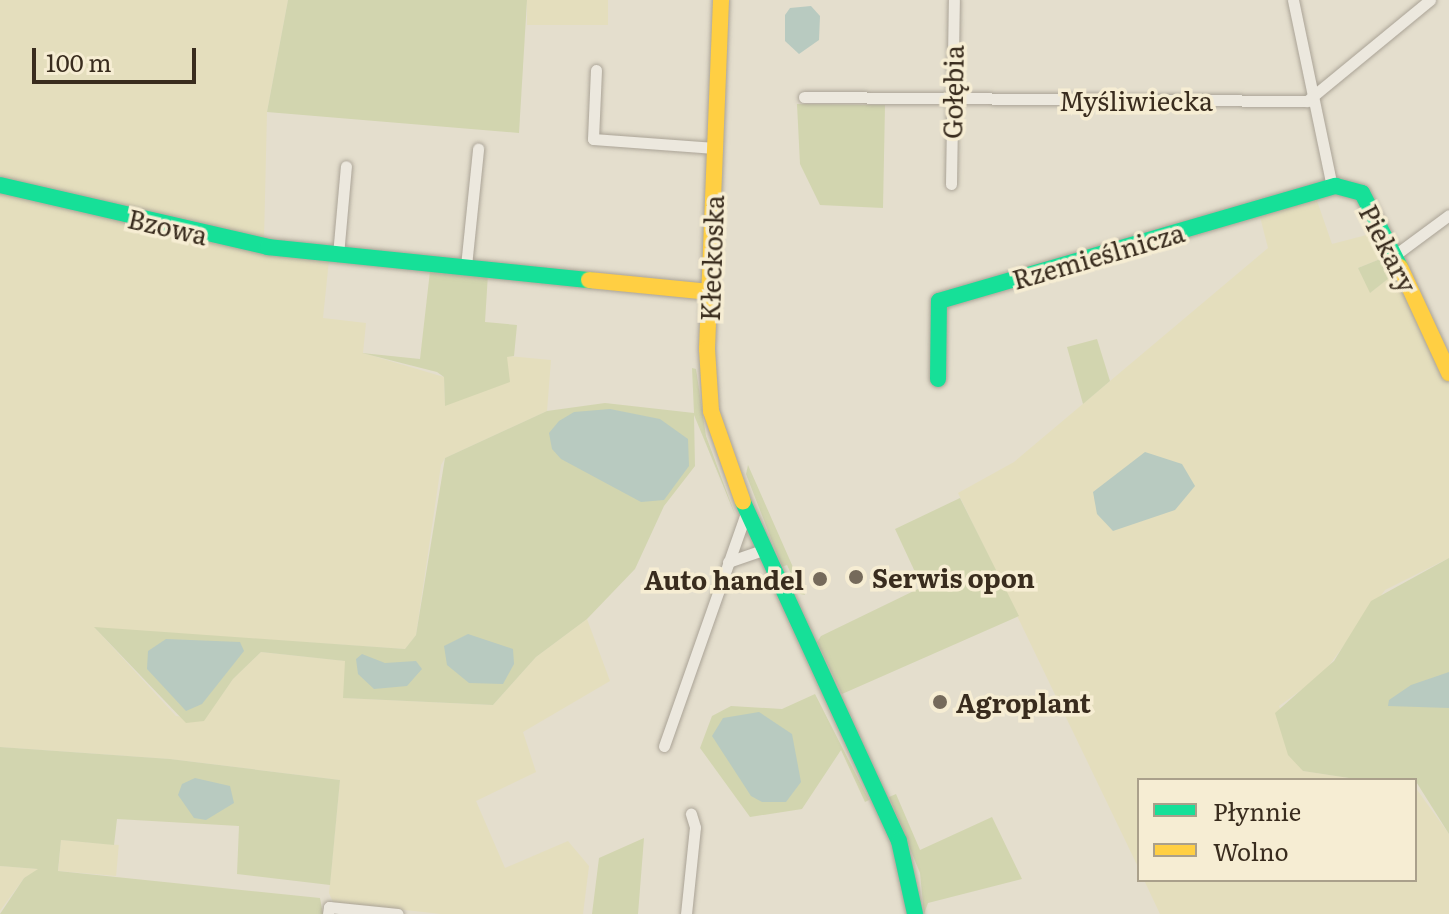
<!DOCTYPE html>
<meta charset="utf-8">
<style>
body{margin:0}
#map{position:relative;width:1449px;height:914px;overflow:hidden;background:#e4decd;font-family:Literata,serif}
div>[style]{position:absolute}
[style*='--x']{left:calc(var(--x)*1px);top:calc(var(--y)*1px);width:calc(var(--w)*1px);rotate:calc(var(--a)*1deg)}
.farmland>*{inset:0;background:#e4debd;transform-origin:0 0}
.green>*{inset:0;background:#d2d5af}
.water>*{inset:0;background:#b8cac0}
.roads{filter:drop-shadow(0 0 2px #aaa396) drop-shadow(0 0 2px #aaa396)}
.street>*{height:11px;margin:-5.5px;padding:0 5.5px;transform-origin:5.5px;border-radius:5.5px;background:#ece8de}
.fast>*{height:16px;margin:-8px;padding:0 8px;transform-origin:8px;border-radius:8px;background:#16e098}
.slow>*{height:16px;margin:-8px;padding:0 8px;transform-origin:8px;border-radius:8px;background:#ffcf43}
.dots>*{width:22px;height:22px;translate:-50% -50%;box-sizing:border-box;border:4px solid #f6edd3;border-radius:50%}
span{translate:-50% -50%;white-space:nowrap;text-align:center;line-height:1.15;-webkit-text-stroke:7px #f6edd3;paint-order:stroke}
.street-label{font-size:26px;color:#392c1e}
.poi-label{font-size:26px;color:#392c1e;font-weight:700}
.left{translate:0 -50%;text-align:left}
.right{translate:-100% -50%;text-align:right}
.legend{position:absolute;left:1137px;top:778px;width:280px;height:104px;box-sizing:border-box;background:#f6edd3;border:2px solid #aaa08b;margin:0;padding:10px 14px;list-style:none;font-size:24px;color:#392c1e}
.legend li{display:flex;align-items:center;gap:16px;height:40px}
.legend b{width:40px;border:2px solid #aaa08b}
.scale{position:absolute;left:32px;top:48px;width:164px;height:36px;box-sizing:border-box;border:4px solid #392c1e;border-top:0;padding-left:10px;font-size:24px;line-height:28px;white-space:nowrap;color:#392c1e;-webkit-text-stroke:6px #f6edd3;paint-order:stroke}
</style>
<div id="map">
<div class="farmland">
<div style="clip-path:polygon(0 0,288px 0,267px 112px,264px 239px,0 179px)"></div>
<div style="left:527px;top:0;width:81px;height:25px"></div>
<div style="clip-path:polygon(0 189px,329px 260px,323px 318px,366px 323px,363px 353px,444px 377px,445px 406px,507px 356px,551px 360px,547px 411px,445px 458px,441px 465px,416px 635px,405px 649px,95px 628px,176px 716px,204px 720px,233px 679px,261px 652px,346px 661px,344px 698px,493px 705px,536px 657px,587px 619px,610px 681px,523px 732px,536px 772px,476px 801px,505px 868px,568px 841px,589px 866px,583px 914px,441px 914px,333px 902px,329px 893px,340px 780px,170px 759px,0 747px)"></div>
<div style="clip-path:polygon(1315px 195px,1332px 244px,1378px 232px,1390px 255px,1358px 268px,1371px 292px,1398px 271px,1449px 384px,1449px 558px,1385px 590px,1322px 675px,1279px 706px,1303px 771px,1362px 780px,1139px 780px,1139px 869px,958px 493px,1014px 462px,1268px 248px,1259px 213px)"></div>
<div style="clip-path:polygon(1415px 787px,1449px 834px,1449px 914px,1160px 914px,1144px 880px,1415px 880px)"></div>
<div style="left:61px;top:840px;width:58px;height:31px;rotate:5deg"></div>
<div style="clip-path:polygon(0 866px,39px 869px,24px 878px,0 911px)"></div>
</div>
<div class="green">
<div style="clip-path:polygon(288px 0,527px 0,519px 133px,267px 112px)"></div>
<div style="clip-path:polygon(797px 104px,885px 105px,883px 208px,820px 205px,800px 164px)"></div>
<div style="clip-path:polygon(1390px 255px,1398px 271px,1370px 293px,1358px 268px)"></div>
<div style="clip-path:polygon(430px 271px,488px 274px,485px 322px,517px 325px,514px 356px,507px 357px,510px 382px,445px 406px,444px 377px,437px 372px,362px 353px,420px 359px)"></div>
<div style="clip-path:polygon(1097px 339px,1110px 381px,1083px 404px,1067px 347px)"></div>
<div style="clip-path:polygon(692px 368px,696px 369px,706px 436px,736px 517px,694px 415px,695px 466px,664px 506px,635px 569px,587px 619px,536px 657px,493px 705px,343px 698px,345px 661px,261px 652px,233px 679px,204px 721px,186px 723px,94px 627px,405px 649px,416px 635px,445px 458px,547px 411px,605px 403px,694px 413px)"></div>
<div style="clip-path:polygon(748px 465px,796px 574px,805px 595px,796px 593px,786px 577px,791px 574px,787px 565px,782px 567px,746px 474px)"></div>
<div style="clip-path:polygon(960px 498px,1019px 616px,842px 694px,817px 642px,821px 636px,922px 587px,895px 529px)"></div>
<div style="clip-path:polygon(1449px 558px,1449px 834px,1415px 780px,1362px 780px,1303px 771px,1288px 755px,1275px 713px,1334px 661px,1371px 601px)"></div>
<div style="clip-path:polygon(815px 694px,869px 800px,865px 802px,841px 750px,802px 809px,750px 817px,700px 748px,712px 716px,731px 706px,782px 709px)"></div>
<div style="clip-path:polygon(0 747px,170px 759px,340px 780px,330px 885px,237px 874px,239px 826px,117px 819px,114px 845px,61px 840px,58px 871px,320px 898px,323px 914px,0 914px,24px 878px,38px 869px,0 866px)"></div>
<div style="clip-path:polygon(896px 794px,920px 850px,992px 817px,1022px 879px,928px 903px,924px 914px,920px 873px,889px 797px)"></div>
<div style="clip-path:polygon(644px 838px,638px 914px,592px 914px,599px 858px)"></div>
</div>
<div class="water">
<div style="clip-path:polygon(811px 6px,820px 16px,819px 40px,799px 54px,785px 41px,785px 15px,790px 8px)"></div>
<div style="clip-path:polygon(610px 409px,660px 419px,688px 439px,689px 466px,664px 500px,641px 502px,561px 459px,552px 449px,549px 433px,559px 421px,574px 412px)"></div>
<div style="clip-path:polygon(1145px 452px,1182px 464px,1195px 486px,1175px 510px,1113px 531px,1097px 514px,1093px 492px)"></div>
<div style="clip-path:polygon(468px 634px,513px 649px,514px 664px,503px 684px,469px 683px,447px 665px,444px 646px)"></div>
<div style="clip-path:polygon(166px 639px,240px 642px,244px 651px,202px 704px,186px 711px,147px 669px,148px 651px)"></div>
<div style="clip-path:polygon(362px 654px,385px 663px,416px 661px,422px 669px,407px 686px,374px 689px,358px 674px,356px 659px)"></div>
<div style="clip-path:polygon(1449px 672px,1449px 708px,1388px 706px,1389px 700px,1411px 685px)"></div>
<div style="clip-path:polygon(759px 712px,792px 734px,801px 782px,786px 802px,762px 802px,751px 796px,712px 736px,723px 718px)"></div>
<div style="clip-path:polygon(195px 778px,230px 786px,234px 803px,206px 820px,194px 818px,178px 795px,182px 784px)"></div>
</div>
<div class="roads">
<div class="street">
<div style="--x:1293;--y:0;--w:191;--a:78.2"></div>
<div style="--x:596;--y:70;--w:69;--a:92.5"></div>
<div style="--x:593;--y:139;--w:122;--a:4.2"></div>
<div style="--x:804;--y:97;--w:503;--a:0.46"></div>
<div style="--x:1307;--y:101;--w:159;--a:-39.4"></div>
<div style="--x:951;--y:184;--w:184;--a:-89.1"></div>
<div style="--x:338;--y:255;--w:89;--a:-84.9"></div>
<div style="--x:1395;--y:255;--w:67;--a:-36.5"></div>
<div style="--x:466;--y:266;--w:118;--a:-84.1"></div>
<div style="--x:728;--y:562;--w:39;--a:-19"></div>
<div style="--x:664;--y:746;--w:250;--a:-70.6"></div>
<div style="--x:328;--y:914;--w:7;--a:-82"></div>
<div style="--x:329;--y:907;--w:69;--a:5.8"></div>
<div style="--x:686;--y:914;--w:87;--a:-84.1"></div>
<div style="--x:695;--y:827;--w:14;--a:-107"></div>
</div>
<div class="fast">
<div style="--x:0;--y:185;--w:275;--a:13"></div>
<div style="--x:268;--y:247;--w:323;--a:5.9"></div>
<div style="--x:938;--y:379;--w:78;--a:-89.3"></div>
<div style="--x:939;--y:301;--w:413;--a:-16.2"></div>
<div style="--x:1336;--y:186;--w:27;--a:15"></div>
<div style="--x:1362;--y:193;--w:83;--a:62.8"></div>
<div style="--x:743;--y:502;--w:373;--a:65.3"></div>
<div style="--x:899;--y:841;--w:75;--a:77.6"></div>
</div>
<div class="slow">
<div style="--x:721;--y:0;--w:349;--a:92.3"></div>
<div style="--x:707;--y:349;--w:62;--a:86.3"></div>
<div style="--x:711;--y:411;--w:96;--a:70.6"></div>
<div style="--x:1400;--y:267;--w:117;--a:65.2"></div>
<div style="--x:589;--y:280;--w:121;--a:5.7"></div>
</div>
</div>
<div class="dots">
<div style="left:856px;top:577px;background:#756a5b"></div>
<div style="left:820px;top:579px;background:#756a5b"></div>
<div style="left:940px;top:702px;background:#756a5b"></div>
</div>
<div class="street-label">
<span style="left:952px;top:92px;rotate:-89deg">Gołębia</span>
<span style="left:1136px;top:100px">Myśliwiecka</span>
<span style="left:168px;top:226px;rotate:13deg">Bzowa</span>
<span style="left:1389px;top:248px;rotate:63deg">Piekary</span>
<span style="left:1098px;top:255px;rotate:-16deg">Rzemieślnicza</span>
<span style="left:711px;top:258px;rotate:-88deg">Kłeckoska</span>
</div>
<div class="poi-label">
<span class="left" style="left:872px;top:577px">Serwis opon</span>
<span class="right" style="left:804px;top:579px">Auto handel</span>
<span class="left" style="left:956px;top:702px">Agroplant</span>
</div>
<ul class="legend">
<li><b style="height:10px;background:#16e098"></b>Płynnie</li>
<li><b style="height:10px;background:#ffcf43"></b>Wolno</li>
</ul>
<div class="scale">100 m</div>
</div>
